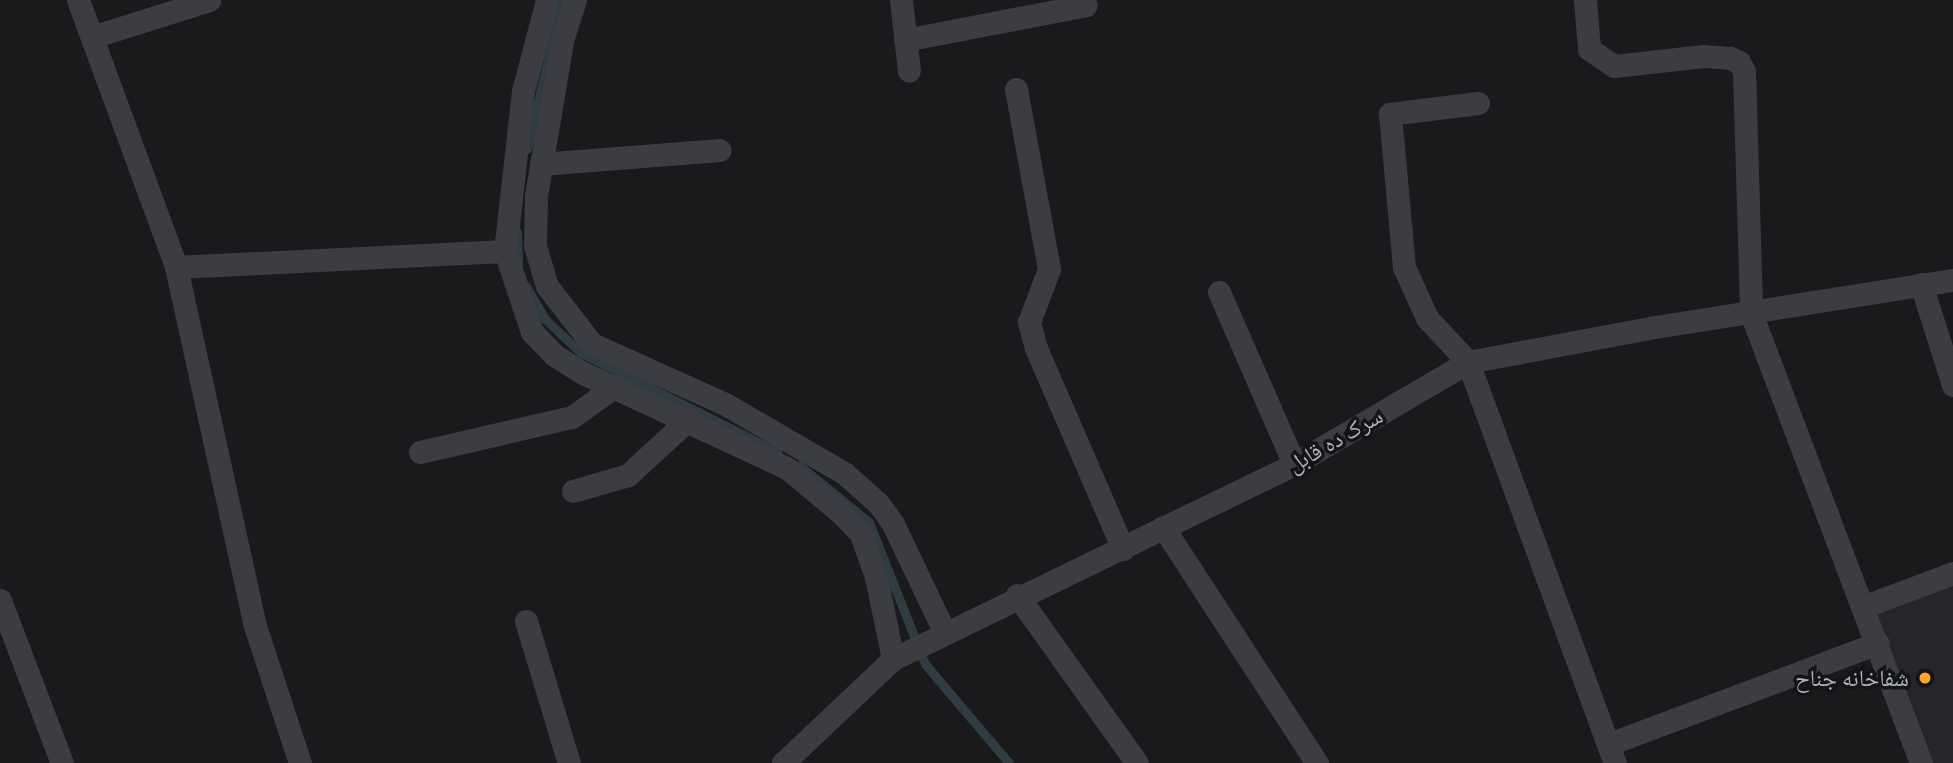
<!DOCTYPE html>
<meta charset="utf-8">
<style>
body{margin:0}
#map{position:relative;width:1953px;height:763px;overflow:hidden;background:#1a1a1d;font-family:Cabin,"Noto Naskh Arabic",sans-serif}
div>[style]{position:absolute}
[style*='--x']{left:calc(var(--x)*1px);top:calc(var(--y)*1px);width:calc(var(--w)*1px);rotate:calc(var(--a)*1deg)}
.built>*{inset:0;background:#26262a}
.stream>*{height:9px;margin:-4.5px;padding:0 4.5px;transform-origin:4.5px;border-radius:4.5px;background:#2f3c42}
.minor>*{height:23px;margin:-11.5px;padding:0 11.5px;transform-origin:11.5px;border-radius:11.5px;background:#3b3d42}
.dots>*{width:19px;height:19px;translate:-50% -50%;box-sizing:border-box;border:4px solid #151518;border-radius:50%}
span{translate:-50% -50%;white-space:nowrap;text-align:center;line-height:1.15;-webkit-text-stroke:7px #151518;paint-order:stroke}
.street-label{font-size:23px;color:#acb3bd}
.poi-label{font-size:23px;color:#acb3bd}
.right{translate:-100% -50%;text-align:right}
</style>
<div id="map">
<div class="built">
<div style="clip-path:polygon(1953px 562px,1953px 763px,1928px 763px,1867px 594px)"></div>
</div>
<div class="stream">
<div style="--x:527;--y:149;--w:153;--a:-76.8"></div>
<div style="--x:517;--y:232;--w:32;--a:88"></div>
<div style="--x:526;--y:286;--w:38;--a:60"></div>
<div style="--x:545;--y:319;--w:50;--a:43.4"></div>
<div style="--x:581;--y:353;--w:220;--a:26.7"></div>
<div style="--x:799;--y:465;--w:90;--a:39.2"></div>
<div style="--x:869;--y:522;--w:153;--a:68.5"></div>
<div style="--x:925;--y:664;--w:130;--a:49.7"></div>
</div>
<div class="minor">
<div style="--x:78;--y:0;--w:284;--a:69.8"></div>
<div style="--x:176;--y:267;--w:364;--a:77.6"></div>
<div style="--x:254;--y:623;--w:147;--a:71.8"></div>
<div style="--x:547;--y:0;--w:94;--a:104.8"></div>
<div style="--x:523;--y:91;--w:161;--a:96.4"></div>
<div style="--x:505;--y:251;--w:85;--a:71.6"></div>
<div style="--x:532;--y:332;--w:32;--a:46"></div>
<div style="--x:554;--y:355;--w:34;--a:32"></div>
<div style="--x:583;--y:373;--w:225;--a:25"></div>
<div style="--x:787;--y:468;--w:69;--a:39.7"></div>
<div style="--x:840;--y:512;--w:30;--a:46"></div>
<div style="--x:861;--y:534;--w:46;--a:70.8"></div>
<div style="--x:876;--y:577;--w:84;--a:78.3"></div>
<div style="--x:575;--y:0;--w:38;--a:108"></div>
<div style="--x:563;--y:36;--w:162;--a:99.6"></div>
<div style="--x:536;--y:196;--w:50;--a:91.1"></div>
<div style="--x:535;--y:246;--w:42;--a:73.3"></div>
<div style="--x:547;--y:286;--w:73;--a:52.2"></div>
<div style="--x:592;--y:344;--w:146;--a:24.3"></div>
<div style="--x:725;--y:404;--w:138;--a:30.1"></div>
<div style="--x:844;--y:473;--w:45;--a:41.4"></div>
<div style="--x:878;--y:503;--w:26;--a:54"></div>
<div style="--x:893;--y:524;--w:119;--a:64.5"></div>
<div style="--x:901;--y:0;--w:71;--a:83.6"></div>
<div style="--x:1585;--y:0;--w:49;--a:85.3"></div>
<div style="--x:1589;--y:49;--w:30;--a:34"></div>
<div style="--x:1614;--y:66;--w:90;--a:-6.4"></div>
<div style="--x:1703;--y:56;--w:27;--a:4"></div>
<div style="--x:1730;--y:58;--w:10;--a:24"></div>
<div style="--x:1739;--y:62;--w:10;--a:61"></div>
<div style="--x:1744;--y:71;--w:242;--a:88.3"></div>
<div style="--x:1751;--y:313;--w:481;--a:69.3"></div>
<div style="--x:92;--y:37;--w:123;--a:-17.5"></div>
<div style="--x:905;--y:40;--w:184;--a:-10.9"></div>
<div style="--x:1016;--y:89;--w:183;--a:79.6"></div>
<div style="--x:1049;--y:269;--w:57;--a:110.7"></div>
<div style="--x:1029;--y:322;--w:27;--a:75"></div>
<div style="--x:1036;--y:348;--w:219;--a:66.6"></div>
<div style="--x:1478;--y:103;--w:89;--a:172.9"></div>
<div style="--x:1390;--y:114;--w:154;--a:84.8"></div>
<div style="--x:1404;--y:267;--w:56;--a:65.7"></div>
<div style="--x:1427;--y:318;--w:60;--a:47"></div>
<div style="--x:1468;--y:362;--w:427;--a:69.9"></div>
<div style="--x:541;--y:164;--w:179;--a:-4.5"></div>
<div style="--x:176;--y:267;--w:329;--a:-2.8"></div>
<div style="--x:1921;--y:284;--w:106;--a:72.4"></div>
<div style="--x:1219;--y:292;--w:188;--a:66.4"></div>
<div style="--x:420;--y:452;--w:156;--a:-13"></div>
<div style="--x:572;--y:417;--w:53;--a:-35.8"></div>
<div style="--x:573;--y:491;--w:57;--a:-16.2"></div>
<div style="--x:628;--y:475;--w:83;--a:-42.6"></div>
<div style="--x:1163;--y:527;--w:282;--a:56.9"></div>
<div style="--x:1017;--y:595;--w:206;--a:54.5"></div>
<div style="--x:0;--y:600;--w:174;--a:69.2"></div>
<div style="--x:1865;--y:606;--w:94;--a:-20.6"></div>
<div style="--x:526;--y:621;--w:148;--a:73.2"></div>
<div style="--x:1609;--y:744;--w:287;--a:-20.6"></div>
<div style="--x:783;--y:763;--w:151;--a:-43.4"></div>
<div style="--x:893;--y:659;--w:446;--a:-25.9"></div>
<div style="--x:1294;--y:464;--w:202;--a:-30.4"></div>
<div style="--x:1468;--y:362;--w:190;--a:-10.6"></div>
<div style="--x:1655;--y:327;--w:302;--a:-9"></div>
</div>
<div class="dots">
<div style="left:1925px;top:678px;background:#fea431"></div>
</div>
<div class="street-label">
<span style="left:1335px;top:440px;rotate:-30deg">سرک ده قابل</span>
</div>
<div class="poi-label">
<span class="right" style="left:1909px;top:678px">شفاخانه جناح</span>
</div>
</div>
